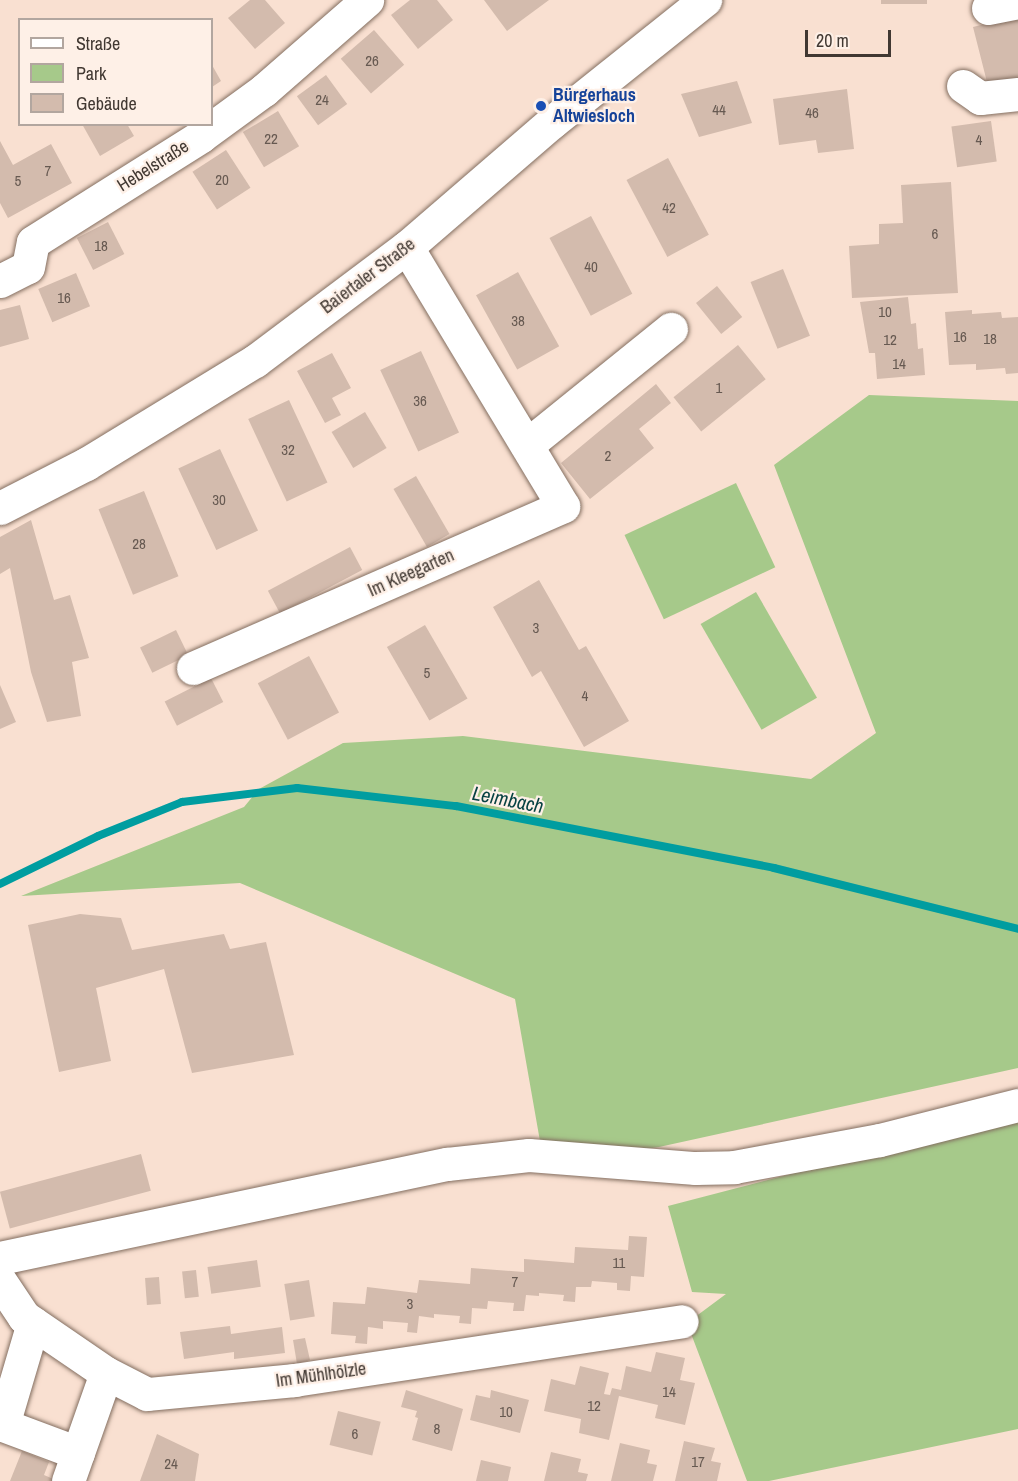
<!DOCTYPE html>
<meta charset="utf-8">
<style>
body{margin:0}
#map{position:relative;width:1018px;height:1481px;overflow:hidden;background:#f9e0d1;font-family:"Archivo Narrow",sans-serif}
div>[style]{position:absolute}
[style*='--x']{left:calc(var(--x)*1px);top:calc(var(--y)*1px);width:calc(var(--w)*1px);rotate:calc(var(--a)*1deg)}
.green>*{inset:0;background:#a6c98a;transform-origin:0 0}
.stream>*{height:8px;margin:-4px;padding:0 4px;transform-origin:4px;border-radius:4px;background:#009da0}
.building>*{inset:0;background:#d3bbad;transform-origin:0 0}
.roads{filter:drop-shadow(0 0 2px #836e60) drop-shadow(0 0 2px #836e60)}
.minor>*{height:33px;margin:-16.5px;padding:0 16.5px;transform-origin:16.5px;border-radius:16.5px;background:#fff}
.major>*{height:33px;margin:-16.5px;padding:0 16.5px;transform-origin:16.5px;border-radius:16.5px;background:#fff}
.dots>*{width:16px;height:16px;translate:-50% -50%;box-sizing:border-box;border:3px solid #fef0e7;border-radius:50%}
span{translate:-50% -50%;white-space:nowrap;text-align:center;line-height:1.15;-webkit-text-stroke:4.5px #fef0e7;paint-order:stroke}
.number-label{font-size:15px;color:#665951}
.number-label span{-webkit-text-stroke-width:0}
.transit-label{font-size:18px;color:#164399;font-weight:700}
.left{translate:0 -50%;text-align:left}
.street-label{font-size:18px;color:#413832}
.water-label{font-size:20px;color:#084243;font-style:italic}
.legend{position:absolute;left:18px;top:18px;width:195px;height:108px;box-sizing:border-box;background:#fef0e7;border:2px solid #b2a69f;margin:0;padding:8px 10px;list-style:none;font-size:18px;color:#413832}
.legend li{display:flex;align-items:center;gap:12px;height:30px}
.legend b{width:30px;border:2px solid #b2a69f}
.scale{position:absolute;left:805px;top:30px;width:86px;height:27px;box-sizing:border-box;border:3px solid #413832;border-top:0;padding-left:8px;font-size:18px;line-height:21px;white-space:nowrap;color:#413832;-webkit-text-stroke:4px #fef0e7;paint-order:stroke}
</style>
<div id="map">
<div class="green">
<div style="clip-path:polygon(869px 395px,1018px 401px,1018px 1068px,659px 1147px,544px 1164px,515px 999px,240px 883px,21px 896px,244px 807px,259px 789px,343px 743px,463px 736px,811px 779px,876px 733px,774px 465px)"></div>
<div style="left:736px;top:483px;width:93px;height:123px;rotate:65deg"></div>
<div style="left:756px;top:592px;width:122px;height:64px;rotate:60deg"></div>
<div style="clip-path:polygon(1018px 1115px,1018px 1429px,769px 1481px,747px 1481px,687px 1323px,726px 1294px,692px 1292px,668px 1206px)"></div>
</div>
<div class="stream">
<div style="--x:0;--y:884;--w:109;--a:-26.1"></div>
<div style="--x:98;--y:836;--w:91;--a:-22"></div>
<div style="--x:182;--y:802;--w:116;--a:-6.9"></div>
<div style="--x:297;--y:788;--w:160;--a:6.5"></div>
<div style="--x:456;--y:806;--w:324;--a:11"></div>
<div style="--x:774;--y:868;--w:252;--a:14"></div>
</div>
<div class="building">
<div style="clip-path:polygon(250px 0,265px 0,285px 23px,255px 49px,228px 18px)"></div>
<div style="clip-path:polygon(410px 0,437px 0,453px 20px,418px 49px,391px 15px)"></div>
<div style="clip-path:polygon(484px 0,549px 0,507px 31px)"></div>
<div style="left:881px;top:0;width:46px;height:4px"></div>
<div style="clip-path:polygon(1018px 7px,1018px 88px,988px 86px,973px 27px,1001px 20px)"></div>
<div style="left:374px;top:30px;width:46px;height:44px;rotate:49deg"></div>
<div style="clip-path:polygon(212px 65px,221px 81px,212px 87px)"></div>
<div style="left:326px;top:75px;width:36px;height:36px;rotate:54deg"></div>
<div style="clip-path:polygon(737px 81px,752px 123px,699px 137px,681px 94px)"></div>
<div style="clip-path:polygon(847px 89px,854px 149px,818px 153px,816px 140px,779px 145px,773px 99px)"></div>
<div style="left:278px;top:111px;width:41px;height:41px;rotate:59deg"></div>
<div style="left:991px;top:121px;width:41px;height:40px;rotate:82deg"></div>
<div style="clip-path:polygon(82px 124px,127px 124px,134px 136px,100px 156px)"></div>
<div style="clip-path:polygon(0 141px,13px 165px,51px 144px,72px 183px,8px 218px,0 203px)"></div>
<div style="left:226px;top:150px;width:45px;height:40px;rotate:57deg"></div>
<div style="left:668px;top:158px;width:87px;height:47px;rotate:62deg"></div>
<div style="clip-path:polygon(951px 182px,958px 293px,852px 298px,849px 246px,879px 244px,879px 224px,903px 223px,901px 185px)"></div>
<div style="left:591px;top:216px;width:88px;height:47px;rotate:62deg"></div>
<div style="left:108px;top:222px;width:36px;height:35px;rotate:63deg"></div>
<div style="left:783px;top:269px;width:72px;height:35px;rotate:68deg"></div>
<div style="left:518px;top:272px;width:85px;height:48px;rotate:61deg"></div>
<div style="left:76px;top:273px;width:36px;height:41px;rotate:67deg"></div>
<div style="left:717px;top:286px;width:40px;height:27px;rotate:51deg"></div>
<div style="clip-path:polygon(908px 297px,911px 324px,916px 323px,918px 349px,923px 348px,925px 375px,877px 379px,875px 353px,869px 353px,860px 302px)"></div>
<div style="clip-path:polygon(20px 305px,29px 339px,0 347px,0 310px)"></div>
<div style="clip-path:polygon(972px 310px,972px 314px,1001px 312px,1002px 318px,1018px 317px,1018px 373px,1006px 374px,1005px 368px,976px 370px,976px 364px,949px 365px,945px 312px)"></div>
<div style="left:738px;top:345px;width:44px;height:83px;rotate:51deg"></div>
<div style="left:421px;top:351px;width:90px;height:45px;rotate:65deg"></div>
<div style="clip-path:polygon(332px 353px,351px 388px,332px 398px,341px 415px,325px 423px,297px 371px)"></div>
<div style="clip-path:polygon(656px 384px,671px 403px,639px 429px,654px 448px,590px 499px,561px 463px)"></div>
<div style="left:289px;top:400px;width:91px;height:45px;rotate:65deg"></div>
<div style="left:365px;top:412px;width:42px;height:39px;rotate:59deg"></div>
<div style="left:220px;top:449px;width:90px;height:46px;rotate:65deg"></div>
<div style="left:416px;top:476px;width:67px;height:26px;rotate:60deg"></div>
<div style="left:144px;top:491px;width:92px;height:49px;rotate:68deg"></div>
<div style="clip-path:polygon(31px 520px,54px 600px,70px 595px,89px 658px,72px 662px,81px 716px,47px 722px,31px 672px,10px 568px,0 574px,0 537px)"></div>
<div style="left:350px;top:547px;width:26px;height:93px;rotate:62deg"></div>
<div style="clip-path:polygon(539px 580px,579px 650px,586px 646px,629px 721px,584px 747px,541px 671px,532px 677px,493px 607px)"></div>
<div style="left:425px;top:625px;width:85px;height:44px;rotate:60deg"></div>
<div style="left:176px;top:630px;width:28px;height:40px;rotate:64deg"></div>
<div style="left:309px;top:656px;width:64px;height:58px;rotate:62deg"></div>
<div style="left:211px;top:678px;width:27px;height:52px;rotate:63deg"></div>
<div style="clip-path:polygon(0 685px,16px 722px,0 729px)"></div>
<div style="clip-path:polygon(80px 914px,121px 918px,132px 950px,224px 934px,230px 949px,266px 942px,294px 1055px,192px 1073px,164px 969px,96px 988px,111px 1061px,59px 1072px,28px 925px)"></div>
<div style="left:141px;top:1154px;width:38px;height:146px;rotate:75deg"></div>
<div style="clip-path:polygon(629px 1236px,647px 1237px,644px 1277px,631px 1276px,630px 1291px,617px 1290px,617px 1283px,592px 1281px,591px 1287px,576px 1287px,575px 1302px,563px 1301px,564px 1295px,539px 1293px,539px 1296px,526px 1295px,524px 1311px,513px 1311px,514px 1303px,488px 1301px,487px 1309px,472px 1308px,471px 1324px,459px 1323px,460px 1316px,434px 1314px,434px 1318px,419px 1316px,417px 1333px,407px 1332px,408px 1323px,383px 1321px,383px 1329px,368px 1327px,367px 1344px,355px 1343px,356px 1336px,331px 1334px,333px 1302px,365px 1304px,367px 1287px,417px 1293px,419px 1280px,470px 1284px,471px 1268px,524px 1272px,524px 1259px,574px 1263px,575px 1247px,628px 1250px)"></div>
<div style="left:257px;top:1260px;width:27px;height:50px;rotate:82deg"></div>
<div style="left:196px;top:1270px;width:27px;height:14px;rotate:84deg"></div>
<div style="left:159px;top:1277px;width:27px;height:14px;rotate:86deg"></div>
<div style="left:309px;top:1280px;width:37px;height:25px;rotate:81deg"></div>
<div style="clip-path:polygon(230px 1326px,231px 1334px,282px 1327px,285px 1353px,234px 1359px,234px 1352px,184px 1359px,180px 1332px)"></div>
<div style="clip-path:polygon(305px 1338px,310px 1360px,297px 1364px,293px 1340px)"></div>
<div style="clip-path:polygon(656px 1352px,685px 1358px,680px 1380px,695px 1383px,685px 1425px,655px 1418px,658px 1405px,619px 1396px,609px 1440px,579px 1433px,581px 1419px,544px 1411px,551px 1379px,575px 1385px,580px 1366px,609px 1373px,604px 1394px,610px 1395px,612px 1388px,621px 1390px,626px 1366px,651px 1372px)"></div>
<div style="clip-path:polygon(406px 1390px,463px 1409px,452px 1451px,412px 1440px,418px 1418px,415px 1417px,417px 1411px,401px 1407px)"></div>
<div style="clip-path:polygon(491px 1390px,529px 1400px,520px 1433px,470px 1420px,476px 1395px,490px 1398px)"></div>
<div style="left:338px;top:1411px;width:44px;height:35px;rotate:14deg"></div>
<div style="clip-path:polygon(157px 1434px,199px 1454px,195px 1481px,140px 1481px)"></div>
<div style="clip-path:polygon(684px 1441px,715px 1448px,711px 1461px,721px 1463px,717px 1481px,675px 1481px)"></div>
<div style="clip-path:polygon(620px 1443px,650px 1450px,647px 1463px,657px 1465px,653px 1481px,611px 1481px)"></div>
<div style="clip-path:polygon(22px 1451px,49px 1462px,44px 1475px,58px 1481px,10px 1481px)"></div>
<div style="clip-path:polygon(551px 1452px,581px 1459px,578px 1472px,588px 1474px,586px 1481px,544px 1481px)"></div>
<div style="clip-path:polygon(481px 1460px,511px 1467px,508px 1481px,476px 1481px)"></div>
</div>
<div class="roads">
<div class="minor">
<div style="--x:988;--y:8;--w:31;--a:-11"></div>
<div style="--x:963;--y:86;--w:21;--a:35"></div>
<div style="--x:980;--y:98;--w:38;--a:-6"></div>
<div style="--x:0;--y:281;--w:31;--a:-27"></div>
<div style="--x:28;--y:267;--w:25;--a:-79"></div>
<div style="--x:33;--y:242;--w:199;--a:-32.2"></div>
<div style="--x:201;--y:136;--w:78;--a:-36.1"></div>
<div style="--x:264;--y:90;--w:137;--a:-41.1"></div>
<div style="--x:527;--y:445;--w:185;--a:-38.9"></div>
<div style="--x:193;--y:668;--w:404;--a:-23.6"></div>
<div style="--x:563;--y:506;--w:302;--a:-121.1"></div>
<div style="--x:0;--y:1258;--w:457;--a:-11.9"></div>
<div style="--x:447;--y:1164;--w:82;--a:-6.3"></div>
<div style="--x:529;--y:1155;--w:167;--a:4.5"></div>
<div style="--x:695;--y:1168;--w:39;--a:-1"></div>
<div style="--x:734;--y:1167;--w:148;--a:-10.5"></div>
<div style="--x:880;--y:1140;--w:142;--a:-14.2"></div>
<div style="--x:0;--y:1281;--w:43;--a:56.3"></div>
<div style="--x:24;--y:1317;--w:99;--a:34.3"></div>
<div style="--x:106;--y:1373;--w:46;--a:27.1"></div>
<div style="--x:147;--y:1394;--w:148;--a:-5.4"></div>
<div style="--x:294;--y:1380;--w:392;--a:-8.6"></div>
<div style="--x:33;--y:1323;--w:106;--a:106.4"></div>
<div style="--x:3;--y:1425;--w:80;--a:20.5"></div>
<div style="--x:68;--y:1481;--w:114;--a:-70.6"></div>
</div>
<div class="major">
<div style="--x:0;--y:508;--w:97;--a:-27.1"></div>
<div style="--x:86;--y:464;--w:198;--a:-31.4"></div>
<div style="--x:255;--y:361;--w:190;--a:-36.9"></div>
<div style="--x:407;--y:247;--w:191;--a:-40.8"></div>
<div style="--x:552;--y:122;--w:196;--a:-38.6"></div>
</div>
</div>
<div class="dots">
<div style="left:541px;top:106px;background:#1a4fb4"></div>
</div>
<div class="number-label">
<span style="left:372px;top:61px">26</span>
<span style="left:322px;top:100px">24</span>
<span style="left:719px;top:110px">44</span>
<span style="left:812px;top:113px">46</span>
<span style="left:271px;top:139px">22</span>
<span style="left:979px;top:140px">4</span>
<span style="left:48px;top:171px">7</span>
<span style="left:222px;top:180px">20</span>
<span style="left:18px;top:181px">5</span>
<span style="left:669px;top:208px">42</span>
<span style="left:935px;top:234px">6</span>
<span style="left:101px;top:246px">18</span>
<span style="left:591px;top:267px">40</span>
<span style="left:64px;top:298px">16</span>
<span style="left:885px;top:312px">10</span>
<span style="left:518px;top:321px">38</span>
<span style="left:960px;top:337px">16</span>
<span style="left:990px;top:339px">18</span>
<span style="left:890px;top:340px">12</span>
<span style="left:899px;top:364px">14</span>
<span style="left:719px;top:388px">1</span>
<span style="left:420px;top:401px">36</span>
<span style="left:288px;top:450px">32</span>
<span style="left:608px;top:456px">2</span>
<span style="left:219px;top:500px">30</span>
<span style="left:139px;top:544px">28</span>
<span style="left:536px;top:628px">3</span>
<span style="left:427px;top:673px">5</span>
<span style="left:585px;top:696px">4</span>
<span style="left:619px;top:1263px">11</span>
<span style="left:515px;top:1282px">7</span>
<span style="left:410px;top:1304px">3</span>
<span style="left:669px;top:1392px">14</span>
<span style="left:594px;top:1406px">12</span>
<span style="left:506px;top:1412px">10</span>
<span style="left:437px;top:1429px">8</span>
<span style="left:355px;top:1434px">6</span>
<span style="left:698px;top:1462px">17</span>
<span style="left:171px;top:1464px">24</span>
</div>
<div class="transit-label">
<span class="left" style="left:553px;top:106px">Bürgerhaus<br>Altwiesloch</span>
</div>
<div class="street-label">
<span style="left:153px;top:166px;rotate:-32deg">Hebelstraße</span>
<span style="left:368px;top:276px;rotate:-37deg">Baiertaler Straße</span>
<span style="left:411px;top:573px;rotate:-24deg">Im Kleegarten</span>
<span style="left:321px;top:1375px;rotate:-8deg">Im Mühlhölzle</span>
</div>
<div class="water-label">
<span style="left:508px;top:799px;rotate:11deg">Leimbach</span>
</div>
<ul class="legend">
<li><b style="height:8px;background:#fff"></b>Straße</li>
<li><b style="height:16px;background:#a6c98a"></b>Park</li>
<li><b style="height:16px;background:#d3bbad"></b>Gebäude</li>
</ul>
<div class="scale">20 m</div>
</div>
